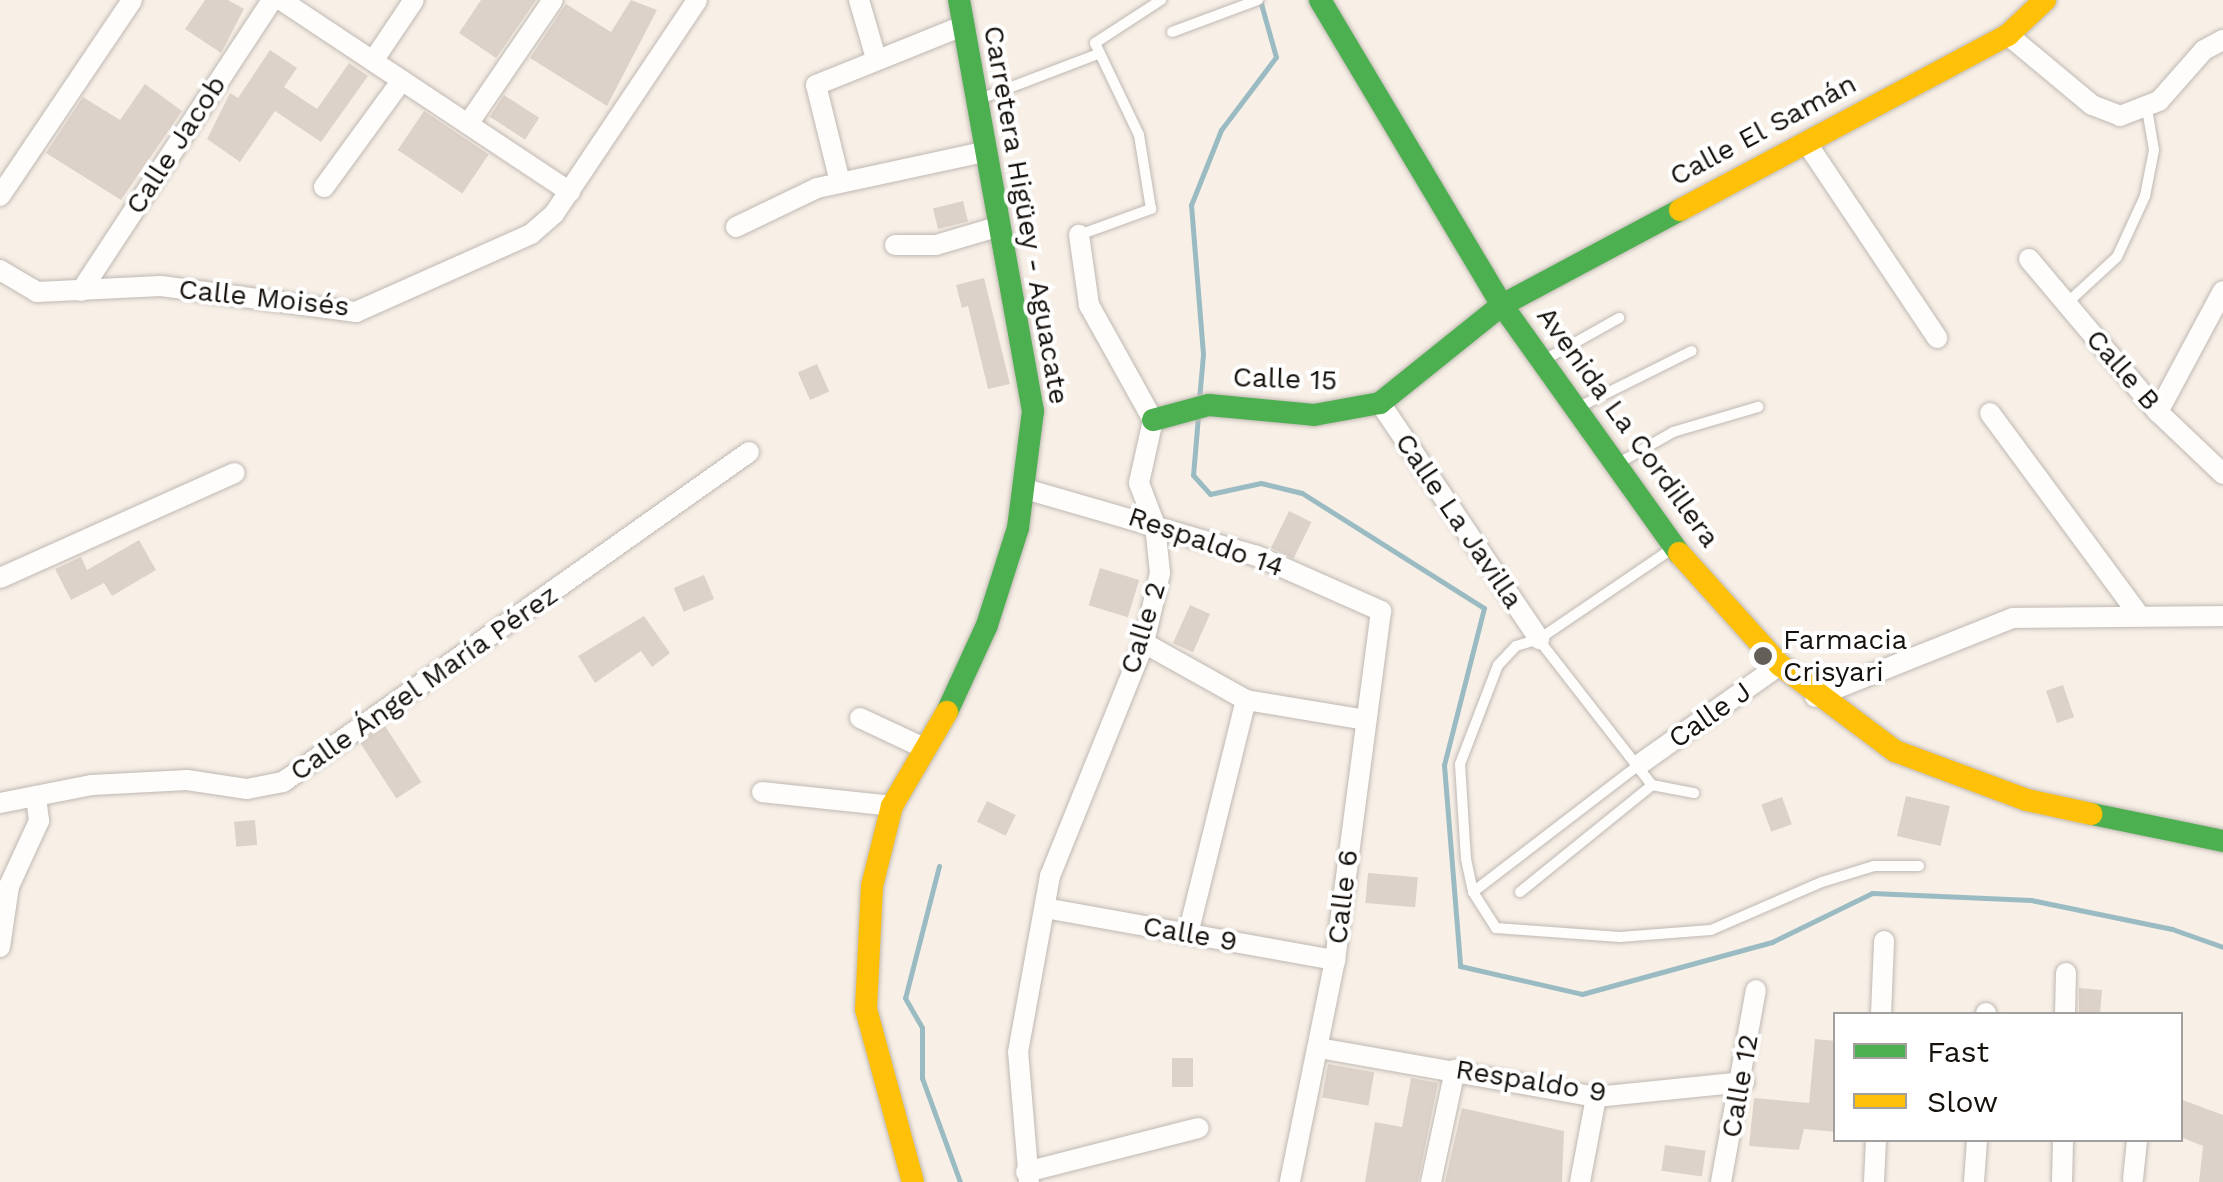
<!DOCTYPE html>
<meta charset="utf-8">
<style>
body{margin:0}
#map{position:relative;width:2223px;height:1182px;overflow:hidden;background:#f8f0e7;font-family:"Work Sans",sans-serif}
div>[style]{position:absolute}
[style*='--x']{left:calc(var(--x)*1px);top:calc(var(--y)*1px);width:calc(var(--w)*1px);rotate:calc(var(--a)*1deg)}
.stream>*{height:5px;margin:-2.5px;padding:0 2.5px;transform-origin:2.5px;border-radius:2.5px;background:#9bbbc3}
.building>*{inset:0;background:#ddd2c9;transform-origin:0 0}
.roads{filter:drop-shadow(0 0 2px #bfb8b2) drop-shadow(0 0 2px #bfb8b2)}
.lane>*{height:10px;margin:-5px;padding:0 5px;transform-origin:5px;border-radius:5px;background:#fefdfb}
.street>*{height:20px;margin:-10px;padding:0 10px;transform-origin:10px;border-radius:10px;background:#fefdfb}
.fast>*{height:22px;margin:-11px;padding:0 11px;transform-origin:11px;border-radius:11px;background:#4caf50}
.slow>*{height:22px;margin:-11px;padding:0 11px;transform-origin:11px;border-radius:11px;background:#ffc107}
.dots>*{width:28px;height:28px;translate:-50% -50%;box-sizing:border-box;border:5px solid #fff;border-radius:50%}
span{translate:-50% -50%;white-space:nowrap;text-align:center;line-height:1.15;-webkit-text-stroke:8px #fff;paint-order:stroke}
.street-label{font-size:28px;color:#16110c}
.poi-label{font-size:28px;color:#16110c}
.left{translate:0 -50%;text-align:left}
.legend{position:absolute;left:1833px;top:1012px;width:350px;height:130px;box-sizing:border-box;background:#fff;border:2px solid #a2a09e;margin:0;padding:12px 18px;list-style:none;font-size:30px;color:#16110c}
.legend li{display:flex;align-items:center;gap:20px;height:50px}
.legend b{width:50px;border:2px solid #a2a09e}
</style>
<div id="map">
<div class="stream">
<div style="--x:1199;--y:400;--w:46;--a:-85"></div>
<div style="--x:1203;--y:354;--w:149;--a:-94.6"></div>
<div style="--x:1191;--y:205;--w:81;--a:-68.2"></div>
<div style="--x:1221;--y:130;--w:91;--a:-53"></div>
<div style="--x:1276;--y:57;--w:59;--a:-105.7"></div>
<div style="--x:1198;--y:416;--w:59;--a:94.8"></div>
<div style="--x:1193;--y:475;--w:25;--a:48"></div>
<div style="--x:1210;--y:494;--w:52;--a:-12.2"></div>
<div style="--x:1261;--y:483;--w:42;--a:13.7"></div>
<div style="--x:1302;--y:493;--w:215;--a:32.3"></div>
<div style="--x:1484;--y:608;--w:162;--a:104.3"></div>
<div style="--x:1444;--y:765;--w:202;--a:85.4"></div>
<div style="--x:1460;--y:966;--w:125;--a:12.9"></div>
<div style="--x:1582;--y:994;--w:197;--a:-15.3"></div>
<div style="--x:1772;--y:942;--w:111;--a:-26.1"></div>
<div style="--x:1872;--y:893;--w:159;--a:2.5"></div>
<div style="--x:2031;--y:900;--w:144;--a:11.6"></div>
<div style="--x:2172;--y:929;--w:54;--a:19.4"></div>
<div style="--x:939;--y:866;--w:136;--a:104.4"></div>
<div style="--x:905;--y:998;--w:34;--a:60"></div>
<div style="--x:922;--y:1028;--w:50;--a:90"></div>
<div style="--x:922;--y:1078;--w:111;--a:69.9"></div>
</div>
<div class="building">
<div style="clip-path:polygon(205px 0,228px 0,244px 9px,221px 53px,185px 29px)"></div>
<div style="clip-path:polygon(481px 0,536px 0,496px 58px,459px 33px)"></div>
<div style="clip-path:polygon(631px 0,657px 10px,607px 106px,530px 58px,566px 4px,611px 32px)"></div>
<div style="clip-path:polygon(270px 50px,297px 68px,284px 87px,317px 109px,349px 63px,368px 76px,321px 142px,275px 111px,240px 162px,207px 139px,230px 93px,238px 98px)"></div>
<div style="clip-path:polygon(145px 84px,182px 111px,121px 200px,46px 153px,83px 97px,120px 120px)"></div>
<div style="left:504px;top:95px;width:42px;height:26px;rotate:33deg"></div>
<div style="left:424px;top:111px;width:78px;height:47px;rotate:34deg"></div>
<div style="left:963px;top:201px;width:21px;height:31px;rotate:76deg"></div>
<div style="clip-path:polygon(984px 278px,1010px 384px,988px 389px,968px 306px,962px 308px,956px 285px)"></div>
<div style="left:817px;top:364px;width:30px;height:21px;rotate:66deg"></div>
<div style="left:1289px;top:511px;width:25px;height:41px;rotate:26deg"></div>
<div style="clip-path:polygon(139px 540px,156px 570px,112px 596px,104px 583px,71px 600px,55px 569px,81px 557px,87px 570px)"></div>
<div style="left:1100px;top:568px;width:41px;height:39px;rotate:17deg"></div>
<div style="left:704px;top:575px;width:26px;height:33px;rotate:67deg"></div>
<div style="left:1190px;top:605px;width:22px;height:42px;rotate:24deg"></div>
<div style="clip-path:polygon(644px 616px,670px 653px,652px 667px,641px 651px,595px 683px,578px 656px)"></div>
<div style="left:2063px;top:685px;width:34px;height:18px;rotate:71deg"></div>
<div style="left:385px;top:726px;width:67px;height:30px;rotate:57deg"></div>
<div style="left:1906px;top:796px;width:45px;height:41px;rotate:13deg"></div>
<div style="left:1782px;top:797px;width:29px;height:22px;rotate:70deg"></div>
<div style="left:987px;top:801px;width:32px;height:23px;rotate:26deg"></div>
<div style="left:255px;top:820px;width:25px;height:21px;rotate:85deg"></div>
<div style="left:1368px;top:873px;width:50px;height:30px;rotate:5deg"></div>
<div style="clip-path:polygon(2079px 988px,2102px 990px,2100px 1014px,2079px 1014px)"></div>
<div style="clip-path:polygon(1815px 1039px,1836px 1041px,1836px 1132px,1804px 1129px,1799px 1150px,1749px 1146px,1754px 1098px,1809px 1103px)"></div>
<div style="left:1172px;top:1058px;width:21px;height:29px"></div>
<div style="left:1328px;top:1064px;width:47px;height:34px;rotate:10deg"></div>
<div style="clip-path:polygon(1411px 1078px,1438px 1083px,1418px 1182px,1365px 1182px,1375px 1122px,1402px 1127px)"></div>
<div style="clip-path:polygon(2180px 1099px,2223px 1115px,2223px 1182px,2199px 1182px,2203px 1146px,2180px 1137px)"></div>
<div style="clip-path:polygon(1462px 1108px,1564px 1131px,1562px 1182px,1445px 1182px)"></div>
<div style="left:1665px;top:1145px;width:41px;height:26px;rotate:8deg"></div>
</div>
<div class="roads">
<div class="lane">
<div style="--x:1172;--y:32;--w:92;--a:-20.4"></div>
<div style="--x:980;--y:99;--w:123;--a:-20.9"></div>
<div style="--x:1079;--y:235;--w:77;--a:-19.9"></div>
<div style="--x:1151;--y:209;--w:75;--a:-99.2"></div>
<div style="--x:1139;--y:135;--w:102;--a:-115.6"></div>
<div style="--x:1095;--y:43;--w:79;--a:-33.1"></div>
<div style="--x:2066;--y:304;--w:69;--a:-42.7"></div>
<div style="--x:2117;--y:257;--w:67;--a:-65.3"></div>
<div style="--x:2145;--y:196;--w:47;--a:-78.9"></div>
<div style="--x:2154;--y:150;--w:42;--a:-99.7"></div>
<div style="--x:1546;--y:359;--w:84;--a:-29.3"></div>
<div style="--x:1577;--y:408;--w:128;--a:-26.4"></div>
<div style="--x:1617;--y:464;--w:64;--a:-29.7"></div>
<div style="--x:1673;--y:432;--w:89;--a:-16.4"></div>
<div style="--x:1673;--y:548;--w:162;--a:145.8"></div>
<div style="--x:1539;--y:639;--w:24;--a:163"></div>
<div style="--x:1516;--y:646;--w:26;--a:133"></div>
<div style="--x:1498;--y:665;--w:106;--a:111"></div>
<div style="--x:1460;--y:764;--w:95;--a:86.4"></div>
<div style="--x:1466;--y:859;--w:34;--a:78"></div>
<div style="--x:1473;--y:892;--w:43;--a:57.4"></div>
<div style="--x:1496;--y:928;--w:124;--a:4.2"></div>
<div style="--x:1620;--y:937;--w:91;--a:-4.4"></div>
<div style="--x:1711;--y:930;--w:121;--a:-23.4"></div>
<div style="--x:1822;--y:882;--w:54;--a:-17.1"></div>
<div style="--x:1874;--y:866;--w:45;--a:0"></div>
<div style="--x:1539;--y:640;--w:184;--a:52.1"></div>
<div style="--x:1473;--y:892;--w:210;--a:-37.5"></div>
<div style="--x:1520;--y:892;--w:170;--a:-39"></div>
<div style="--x:1652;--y:785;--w:43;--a:10.8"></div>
</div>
<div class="street">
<div style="--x:281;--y:0;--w:347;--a:33.6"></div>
<div style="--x:859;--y:0;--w:60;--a:73.7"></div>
<div style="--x:2008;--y:35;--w:109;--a:39.8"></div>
<div style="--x:2092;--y:105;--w:30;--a:21"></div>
<div style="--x:2120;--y:116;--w:42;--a:-21"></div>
<div style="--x:2159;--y:101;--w:68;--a:-48.6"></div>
<div style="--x:2204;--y:50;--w:21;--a:-28"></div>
<div style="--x:373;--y:61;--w:73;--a:-56.1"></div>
<div style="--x:468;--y:124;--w:150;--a:-55.6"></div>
<div style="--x:1806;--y:142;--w:236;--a:56.2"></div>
<div style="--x:840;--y:182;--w:100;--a:-103.9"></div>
<div style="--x:816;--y:85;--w:158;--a:-21.9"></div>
<div style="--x:324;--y:187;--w:132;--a:-53.9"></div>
<div style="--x:0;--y:196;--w:236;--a:-56"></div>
<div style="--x:736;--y:227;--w:90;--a:-25.7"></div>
<div style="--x:817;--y:188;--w:171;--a:-12.2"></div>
<div style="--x:895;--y:245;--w:41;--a:0"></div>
<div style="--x:936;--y:245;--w:67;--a:-16.5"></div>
<div style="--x:2029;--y:259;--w:200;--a:49.9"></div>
<div style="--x:2158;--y:412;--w:90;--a:43.6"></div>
<div style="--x:0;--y:270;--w:43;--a:30.7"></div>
<div style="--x:37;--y:292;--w:124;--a:-2.8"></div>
<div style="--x:161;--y:286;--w:197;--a:7.6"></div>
<div style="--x:356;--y:312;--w:192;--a:-24"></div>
<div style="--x:531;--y:234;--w:30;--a:-41"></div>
<div style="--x:554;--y:214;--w:257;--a:-56.2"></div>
<div style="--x:81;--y:291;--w:348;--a:-56.7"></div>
<div style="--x:1380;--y:403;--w:285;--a:56"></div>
<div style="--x:2158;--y:412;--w:137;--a:-61.8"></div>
<div style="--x:1990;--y:413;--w:250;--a:53.6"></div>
<div style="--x:1025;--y:489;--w:241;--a:16.1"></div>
<div style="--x:1257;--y:556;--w:136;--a:23.9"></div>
<div style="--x:1381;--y:611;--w:352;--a:97.5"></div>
<div style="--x:1335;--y:960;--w:227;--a:101.5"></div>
<div style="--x:0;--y:578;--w:257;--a:-24.1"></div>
<div style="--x:1144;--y:643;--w:117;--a:29.2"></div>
<div style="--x:1246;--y:700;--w:121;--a:9.5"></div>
<div style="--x:1815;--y:697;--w:213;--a:-21.8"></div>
<div style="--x:2013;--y:618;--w:210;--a:-0.5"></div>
<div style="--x:860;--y:718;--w:71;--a:25.1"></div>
<div style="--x:1640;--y:764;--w:171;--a:-35.3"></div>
<div style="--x:762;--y:792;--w:131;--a:6.1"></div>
<div style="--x:0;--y:803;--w:94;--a:-11.1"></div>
<div style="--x:92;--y:785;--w:95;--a:-3"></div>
<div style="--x:187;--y:780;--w:61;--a:8.5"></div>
<div style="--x:247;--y:789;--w:37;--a:-11"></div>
<div style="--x:283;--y:782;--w:571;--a:-35.3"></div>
<div style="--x:1045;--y:908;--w:295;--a:10.2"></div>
<div style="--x:1188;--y:934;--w:241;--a:-76.1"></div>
<div style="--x:0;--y:947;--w:62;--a:-81.6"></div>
<div style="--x:9;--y:886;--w:72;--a:-65.2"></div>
<div style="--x:39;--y:821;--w:25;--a:-97"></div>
<div style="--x:1881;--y:1014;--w:73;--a:-87.6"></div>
<div style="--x:1986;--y:1014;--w:1;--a:-90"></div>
<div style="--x:2065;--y:1014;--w:41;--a:-88.6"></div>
<div style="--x:1319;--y:1048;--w:281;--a:10"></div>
<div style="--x:1596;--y:1097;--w:149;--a:-5.8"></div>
<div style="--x:1026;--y:1172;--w:178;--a:-14.3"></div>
<div style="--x:2133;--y:1179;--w:39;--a:-84"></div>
<div style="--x:1029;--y:1182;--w:130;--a:-94.8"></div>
<div style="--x:1018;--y:1052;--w:179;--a:-79.7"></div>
<div style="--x:1050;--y:876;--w:251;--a:-68"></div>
<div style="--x:1144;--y:643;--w:72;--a:-77.1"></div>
<div style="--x:1160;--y:573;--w:48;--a:-95.9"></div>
<div style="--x:1155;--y:525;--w:45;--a:-110.9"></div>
<div style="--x:1139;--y:483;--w:65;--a:-77.5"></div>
<div style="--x:1153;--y:420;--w:132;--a:-119.1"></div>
<div style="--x:1089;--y:305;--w:71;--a:-98.1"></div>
<div style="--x:1431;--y:1182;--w:115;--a:-77.9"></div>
<div style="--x:1580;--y:1182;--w:86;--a:-79.3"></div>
<div style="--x:1721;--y:1182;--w:195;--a:-79.7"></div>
<div style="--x:1874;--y:1182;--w:42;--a:-87.3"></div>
<div style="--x:1974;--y:1182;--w:42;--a:-85.9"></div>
<div style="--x:2062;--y:1182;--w:42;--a:-88.6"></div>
</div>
<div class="fast">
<div style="--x:1320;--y:0;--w:355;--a:59.2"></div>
<div style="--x:1502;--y:305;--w:305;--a:54.5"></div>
<div style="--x:1153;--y:420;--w:58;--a:-15"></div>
<div style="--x:1209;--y:405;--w:105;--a:5.4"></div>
<div style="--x:1314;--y:415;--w:67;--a:-10.3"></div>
<div style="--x:1380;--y:403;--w:156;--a:-38.8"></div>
<div style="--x:1502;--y:305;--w:202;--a:-28.1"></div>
<div style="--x:947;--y:712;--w:96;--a:-65.3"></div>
<div style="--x:987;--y:625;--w:102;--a:-72.3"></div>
<div style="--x:1018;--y:528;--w:118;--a:-82.7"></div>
<div style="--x:1033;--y:411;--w:418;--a:-100.2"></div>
<div style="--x:2092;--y:814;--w:134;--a:11.6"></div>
</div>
<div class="slow">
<div style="--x:1680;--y:210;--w:372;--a:-28.1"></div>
<div style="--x:2008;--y:35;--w:51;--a:-43.4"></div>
<div style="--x:1679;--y:553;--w:151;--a:48"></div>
<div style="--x:1780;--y:665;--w:144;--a:36.8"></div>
<div style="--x:1895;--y:751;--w:141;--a:20.4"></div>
<div style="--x:2027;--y:800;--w:66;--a:12.2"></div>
<div style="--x:913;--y:1182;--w:179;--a:-105.2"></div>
<div style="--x:866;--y:1009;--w:123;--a:-87.2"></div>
<div style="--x:872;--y:886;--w:82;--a:-76"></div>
<div style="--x:892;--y:806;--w:109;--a:-59.7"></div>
</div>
</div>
<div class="dots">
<div style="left:1763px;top:656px;background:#655f59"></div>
</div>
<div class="street-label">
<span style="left:1763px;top:130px;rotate:-28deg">Calle El Samán</span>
<span style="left:176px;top:145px;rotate:-57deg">Calle Jacob</span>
<span style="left:1026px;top:215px;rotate:80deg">Carretera Higüey - Aguacate</span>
<span style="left:264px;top:298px;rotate:6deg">Calle Moisés</span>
<span style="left:2123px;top:370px;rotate:49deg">Calle B</span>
<span style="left:1285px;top:379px;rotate:2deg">Calle 15</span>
<span style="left:1628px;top:427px;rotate:54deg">Avenida La Cordillera</span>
<span style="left:1459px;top:521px;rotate:56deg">Calle La Javilla</span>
<span style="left:1206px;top:542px;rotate:19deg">Respaldo 14</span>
<span style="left:1143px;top:628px;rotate:-73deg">Calle 2</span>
<span style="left:424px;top:683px;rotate:-35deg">Calle Ángel María Pérez</span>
<span style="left:1710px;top:715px;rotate:-35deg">Calle J</span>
<span style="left:1343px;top:897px;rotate:-83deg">Calle 6</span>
<span style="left:1190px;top:934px;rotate:10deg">Calle 9</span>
<span style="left:1531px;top:1081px;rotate:9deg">Respaldo 9</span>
<span style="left:1740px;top:1086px;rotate:-80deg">Calle 12</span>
</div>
<div class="poi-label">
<span class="left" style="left:1783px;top:656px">Farmacia<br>Crisyari</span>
</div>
<ul class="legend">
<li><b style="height:12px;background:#4caf50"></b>Fast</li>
<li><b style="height:12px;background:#ffc107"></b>Slow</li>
</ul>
</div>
